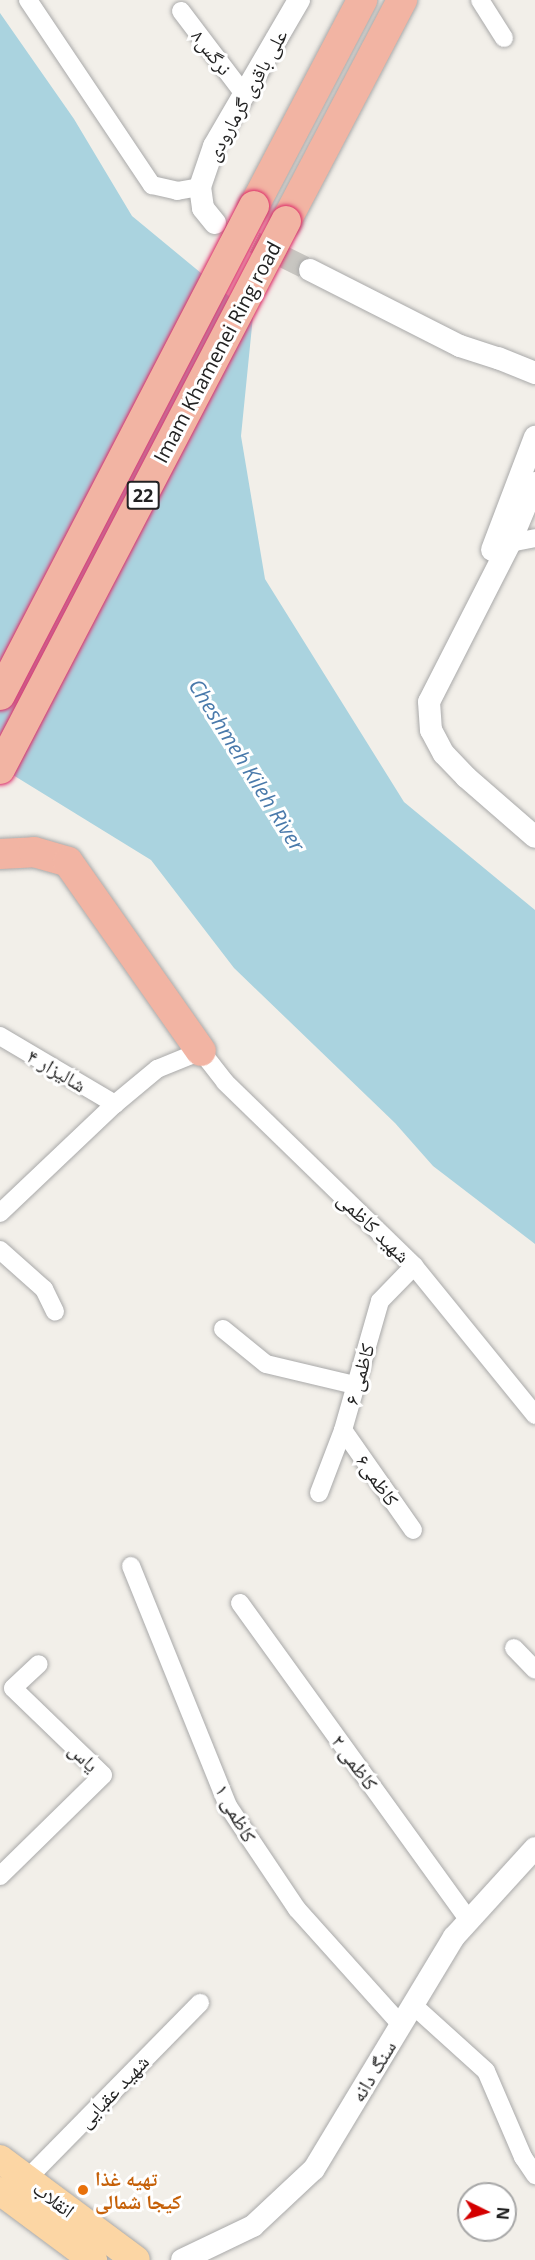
<!DOCTYPE html>
<meta charset="utf-8">
<style>
body{margin:0}
#map{position:relative;width:535px;height:2260px;overflow:hidden;background:#f2efe9;font-family:"Open Sans","Noto Naskh Arabic",sans-serif}
div>[style]{position:absolute}
[style*='--x']{left:calc(var(--x)*1px);top:calc(var(--y)*1px);width:calc(var(--w)*1px);rotate:calc(var(--a)*1deg)}
.water>*{inset:0;background:#aad3df}
.tertiary-tunnel>*{height:22px;margin-top:-11px;transform-origin:0;background:repeating-linear-gradient(90deg,#c8c6c1 0 22px,transparent 0 33px)}
.roads{filter:drop-shadow(0 0 2px #a9a9a9) drop-shadow(0 0 2px #a9a9a9)}
.minor>*{height:18px;margin:-9px;padding:0 9px;transform-origin:9px;border-radius:9px;background:#fff}
.tertiary>*{height:22px;margin:-11px;padding:0 11px;transform-origin:11px;border-radius:11px;background:#fff}
.primary>*{height:28px;margin:-14px;padding:0 14px;transform-origin:14px;border-radius:14px;background:#fcd6a4}
.trunk>*{height:30px;margin:-15px;padding:0 15px;transform-origin:15px;border-radius:15px;background:#f2b4a3}
.bridges{filter:drop-shadow(0 0 2px #dc2a67) drop-shadow(0 0 2px #dc2a67)}
.trunk-bridge>*{height:30px;margin:-15px;padding:0 15px;transform-origin:15px;border-radius:15px;background:#f2b4a3}
.dots>*{width:16px;height:16px;translate:-50% -50%;box-sizing:border-box;border:3px solid #fff;border-radius:50%}
span{translate:-50% -50%;white-space:nowrap;text-align:center;line-height:1.15;-webkit-text-stroke:6px #fff;paint-order:stroke}
.shield-label span{padding:2px 4px;background:#fff;border:2px solid;border-radius:4px;-webkit-text-stroke-width:0}
.shield-label{font-size:18px;color:#222;font-weight:700}
.street-label{font-size:20px;color:#222}
.food-label{font-size:20px;color:#c56008;font-weight:700}
.left{translate:0 -50%;text-align:left}
.water-label{font-size:21px;color:#4a7aab;font-style:italic}
.north{position:absolute;left:457px;top:2182px;width:60px;height:60px;box-sizing:border-box;background:#fff;border:2px solid #a7a7a7;border-radius:50%;rotate:95deg;font-size:16px;font-weight:700;line-height:24px;text-align:center;color:#222}
.north::after{content:'';display:block;margin:auto;width:21px;height:27px;background:#d40000;clip-path:polygon(50% 0,100% 100%,50% 72%,0 100%)}
</style>
<div id="map">
<div class="water">
<div style="clip-path:polygon(0 13px,74px 119px,132px 216px,253px 316px,241px 436px,265px 579px,404px 802px,535px 910px,535px 1244px,433px 1166px,395px 1123px,234px 968px,151px 860px,0 767px)"></div>
</div>
<div class="tertiary-tunnel">
<div style="--x:225;--y:228;--w:95;--a:26.3"></div>
</div>
<div class="roads">
<div class="minor">
<div style="--x:28;--y:0;--w:223;--a:56.2"></div>
<div style="--x:152;--y:185;--w:26;--a:13"></div>
<div style="--x:177;--y:191;--w:23;--a:-10"></div>
<div style="--x:480;--y:0;--w:45;--a:57.7"></div>
<div style="--x:181;--y:11;--w:104;--a:52.8"></div>
<div style="--x:510;--y:543;--w:25;--a:-11"></div>
<div style="--x:0;--y:1036;--w:134;--a:30.6"></div>
<div style="--x:0;--y:1213;--w:158;--a:-43.5"></div>
<div style="--x:115;--y:1104;--w:55;--a:-39.8"></div>
<div style="--x:157;--y:1069;--w:48;--a:-22.2"></div>
<div style="--x:201;--y:1051;--w:39;--a:52"></div>
<div style="--x:225;--y:1082;--w:264;--a:44.2"></div>
<div style="--x:414;--y:1266;--w:192;--a:50.9"></div>
<div style="--x:0;--y:1250;--w:59;--a:41.6"></div>
<div style="--x:44;--y:1289;--w:25;--a:64"></div>
<div style="--x:223;--y:1329;--w:55;--a:39.1"></div>
<div style="--x:266;--y:1364;--w:91;--a:13.3"></div>
<div style="--x:343;--y:1430;--w:122;--a:55"></div>
<div style="--x:319;--y:1493;--w:67;--a:-69.1"></div>
<div style="--x:343;--y:1430;--w:134;--a:-74"></div>
<div style="--x:380;--y:1301;--w:49;--a:-45.8"></div>
<div style="--x:131;--y:1566;--w:259;--a:68"></div>
<div style="--x:228;--y:1806;--w:124;--a:56.2"></div>
<div style="--x:297;--y:1909;--w:156;--a:48.1"></div>
<div style="--x:240;--y:1603;--w:391;--a:54.2"></div>
<div style="--x:514;--y:1648;--w:30;--a:46"></div>
<div style="--x:0;--y:1876;--w:144;--a:-44.4"></div>
<div style="--x:103;--y:1775;--w:125;--a:-136"></div>
<div style="--x:13;--y:1688;--w:35;--a:-43"></div>
<div style="--x:413;--y:2005;--w:98;--a:42.1"></div>
<div style="--x:486;--y:2071;--w:94;--a:66.7"></div>
<div style="--x:523;--y:2157;--w:22;--a:56"></div>
<div style="--x:27;--y:2179;--w:247;--a:-45.5"></div>
</div>
<div class="tertiary">
<div style="--x:215;--y:223;--w:19;--a:-129"></div>
<div style="--x:203;--y:208;--w:21;--a:-98"></div>
<div style="--x:200;--y:187;--w:43;--a:-71.1"></div>
<div style="--x:214;--y:146;--w:169;--a:-59.8"></div>
<div style="--x:310;--y:270;--w:168;--a:26.9"></div>
<div style="--x:460;--y:346;--w:40;--a:18"></div>
<div style="--x:498;--y:358;--w:40;--a:22"></div>
<div style="--x:535;--y:483;--w:65;--a:112.6"></div>
<div style="--x:510;--y:543;--w:178;--a:117"></div>
<div style="--x:429;--y:702;--w:28;--a:86"></div>
<div style="--x:431;--y:730;--w:27;--a:62"></div>
<div style="--x:444;--y:754;--w:32;--a:46"></div>
<div style="--x:466;--y:777;--w:91;--a:41"></div>
<div style="--x:492;--y:550;--w:121;--a:-69.2"></div>
<div style="--x:182;--y:2260;--w:79;--a:-25.6"></div>
<div style="--x:253;--y:2226;--w:83;--a:-43.1"></div>
<div style="--x:314;--y:2169;--w:271;--a:-58.9"></div>
<div style="--x:454;--y:1937;--w:120;--a:-47.7"></div>
</div>
<div class="primary">
<div style="--x:0;--y:2159;--w:169;--a:36.6"></div>
<div style="--x:0;--y:2191;--w:116;--a:36.6"></div>
</div>
<div class="trunk">
<div style="--x:254;--y:206;--w:233;--a:-62.3"></div>
<div style="--x:286;--y:221;--w:250;--a:-62.3"></div>
<div style="--x:0;--y:854;--w:34;--a:-3"></div>
<div style="--x:34;--y:852;--w:35;--a:16"></div>
<div style="--x:68;--y:862;--w:231;--a:54.9"></div>
</div>
</div>
<div class="bridges">
<div class="trunk-bridge">
<div style="--x:0;--y:695;--w:551;--a:-62.55"></div>
<div style="--x:0;--y:769;--w:618;--a:-62.44"></div>
</div>
</div>
<div class="dots">
<div style="left:83px;top:2190px;background:#e8710a"></div>
</div>
<div class="shield-label">
<span style="left:143px;top:495px">22</span>
</div>
<div class="street-label">
<span style="left:212px;top:52px;rotate:52deg">نرگس۸</span>
<span style="left:246px;top:95px;rotate:-61deg">علی باقری گرمارودی</span>
<span style="left:217px;top:352px;rotate:-62deg">Imam Khamenei Ring road</span>
<span style="left:57px;top:1070px;rotate:31deg">شالیزار ۴</span>
<span style="left:374px;top:1227px;rotate:44deg">شهید کاظمی</span>
<span style="left:359px;top:1374px;rotate:-74deg">کاظمی ۶</span>
<span style="left:378px;top:1480px;rotate:55deg">کاظمی۶</span>
<span style="left:84px;top:1757px;rotate:44deg">یاس</span>
<span style="left:355px;top:1762px;rotate:54deg">کاظمی ۲</span>
<span style="left:236px;top:1813px;rotate:61deg">کاظمی ۱</span>
<span style="left:373px;top:2071px;rotate:-59deg">سنگ دانه</span>
<span style="left:113px;top:2091px;rotate:-46deg">شهید عقبایی</span>
<span style="left:54px;top:2199px;rotate:37deg">انقلاب</span>
</div>
<div class="food-label">
<span class="left" style="left:95px;top:2190px">تهیه غذا<br>کیجا شمالی</span>
</div>
<div class="water-label">
<span style="left:247px;top:765px;rotate:58deg">Cheshmeh Kileh River</span>
</div>
<div class="north">N</div>
</div>
